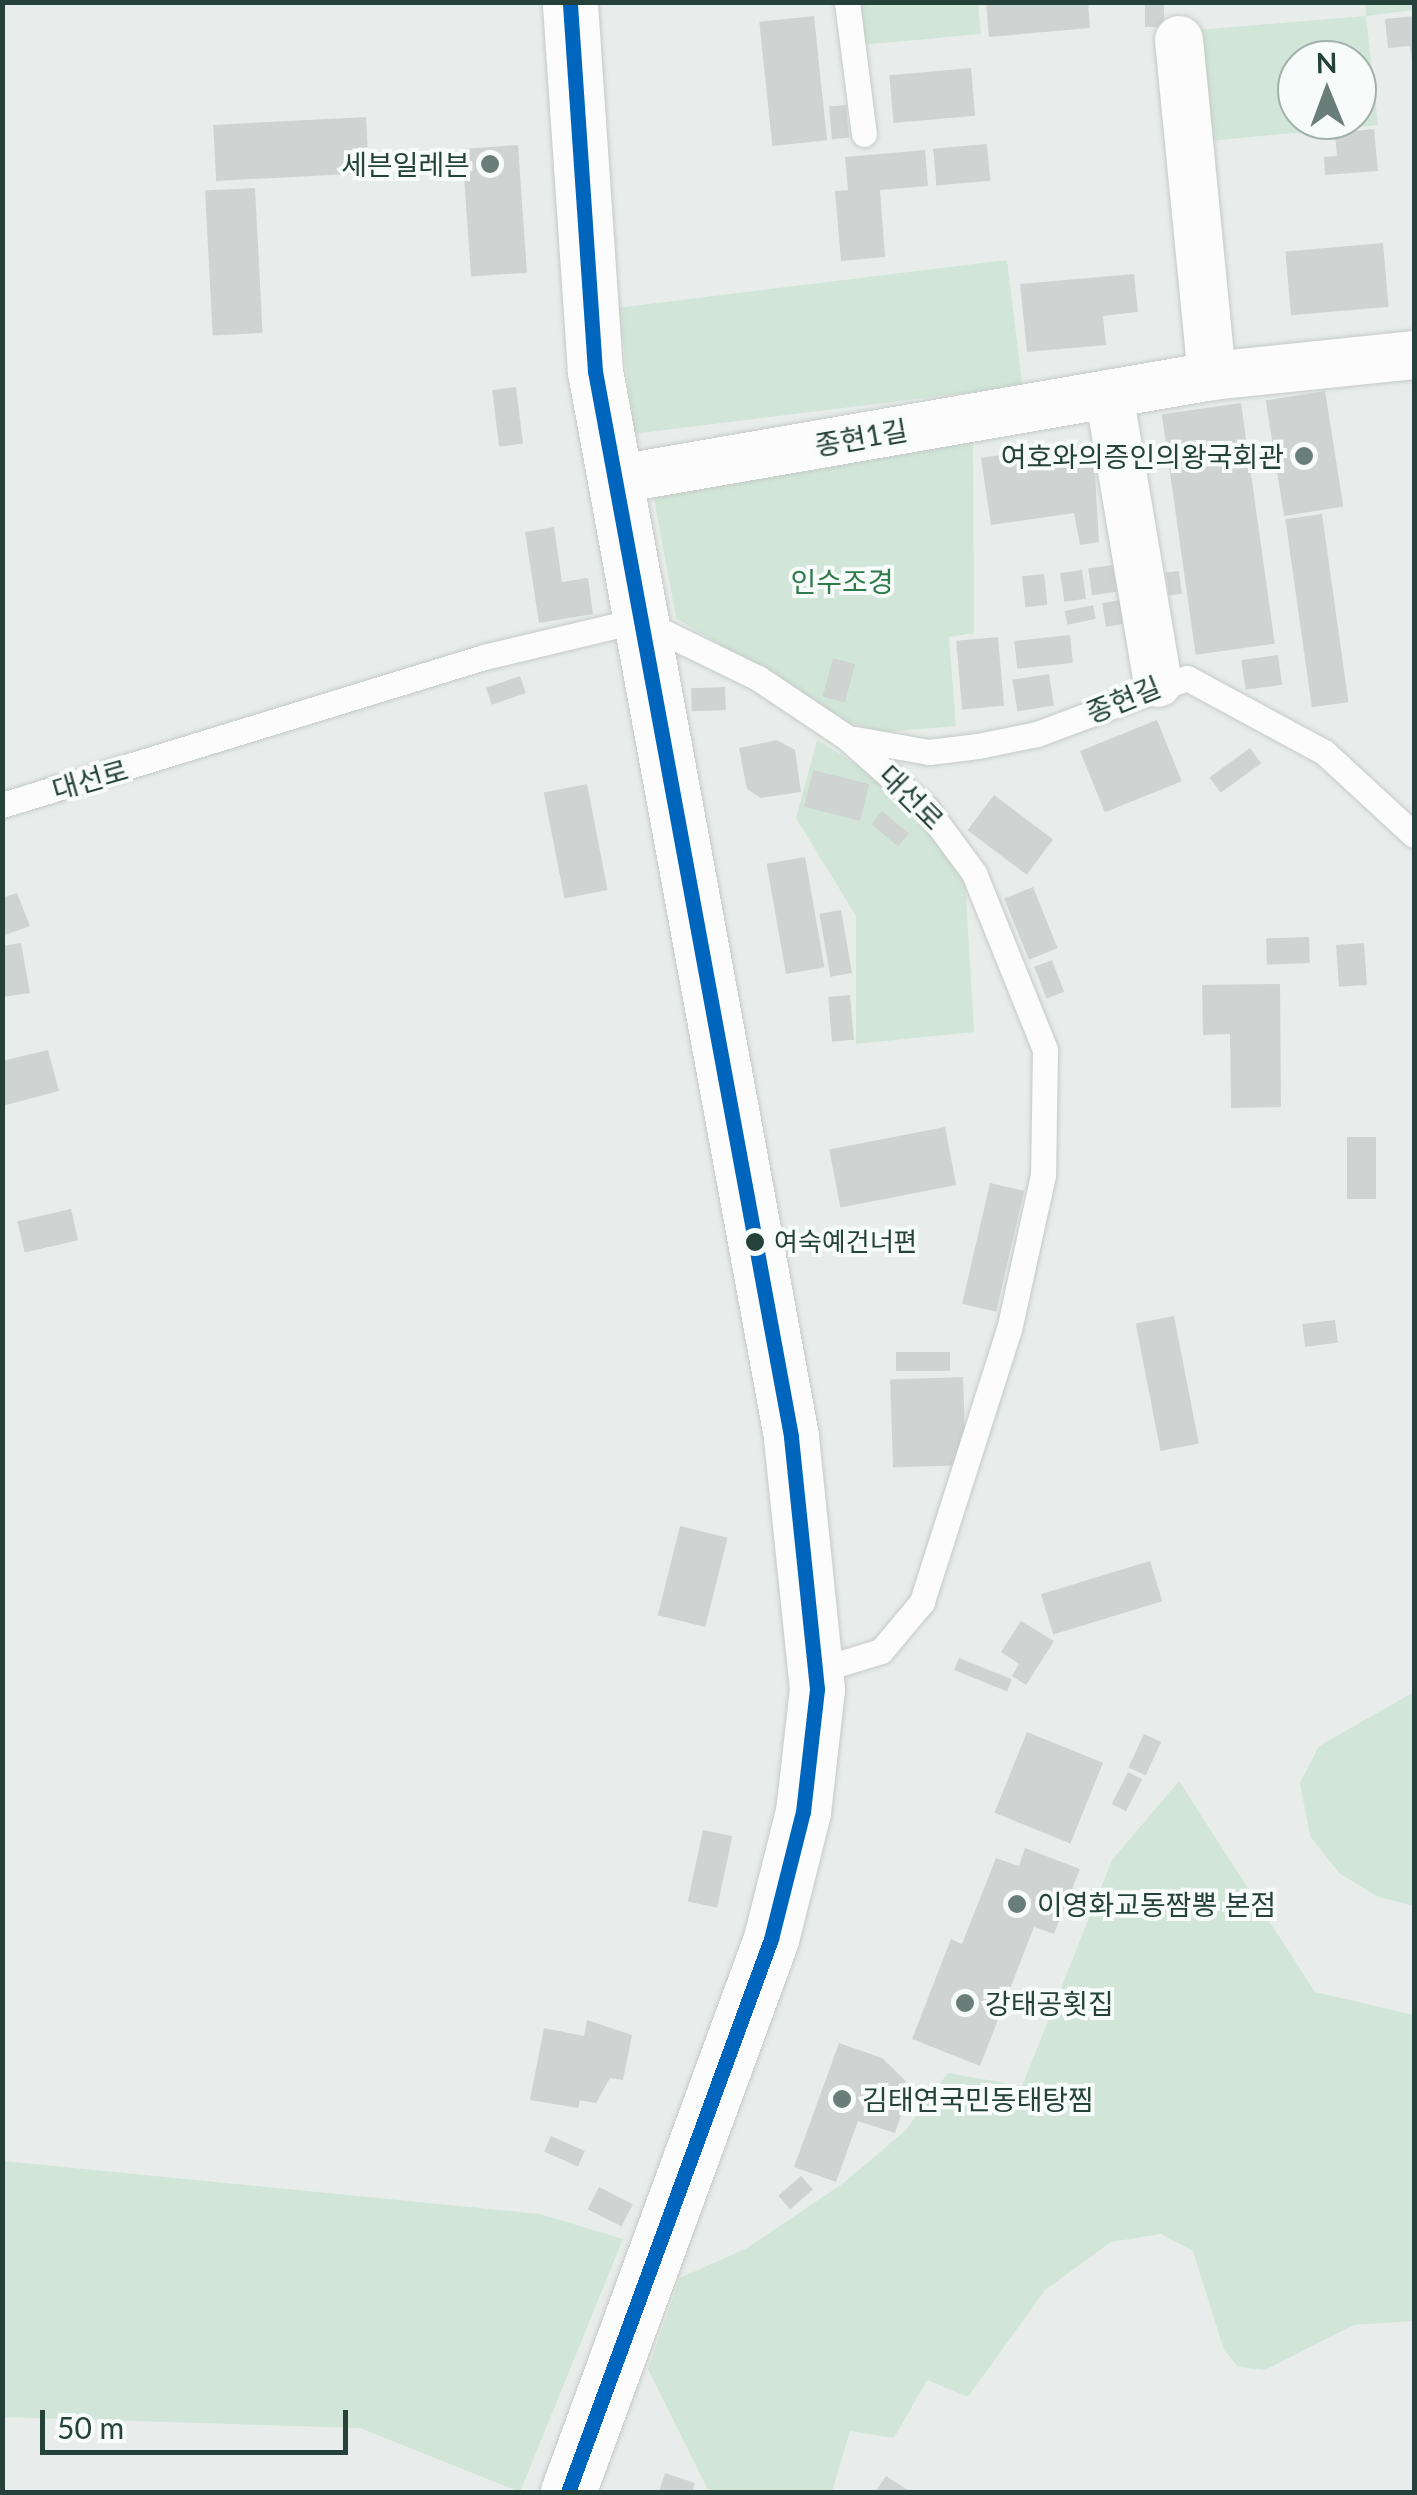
<!DOCTYPE html>
<meta charset="utf-8">
<style>
body{margin:0}
#map{position:relative;width:1417px;height:2495px;overflow:hidden;background:#e8edeb;font-family:Lato,"Noto Sans KR",sans-serif}
div>[style]{position:absolute}
[style*='--x']{left:calc(var(--x)*1px);top:calc(var(--y)*1px);width:calc(var(--w)*1px);rotate:calc(var(--a)*1deg)}
.green>*{inset:0;background:#d1e6d8;transform-origin:0 0}
.building>*{inset:0;background:#cfd4d2;transform-origin:0 0}
.roads{filter:drop-shadow(0 0 2px #c5cac8) drop-shadow(0 0 2px #c5cac8)}
.service>*{height:25px;margin:-12.5px;padding:0 12.5px;transform-origin:12.5px;border-radius:12.5px;background:#fcfcfc}
.minor>*{height:48px;margin:-24px;padding:0 24px;transform-origin:24px;border-radius:24px;background:#fcfcfc}
.tertiary>*{height:55px;margin:-27.5px;padding:0 27.5px;transform-origin:27.5px;border-radius:27.5px;background:#fcfcfc}
.bus-1>*{height:15px;margin:-7.5px;padding:0 7.5px;transform-origin:7.5px;border-radius:7.5px;background:#0065bd}
.dots>*{width:28px;height:28px;translate:-50% -50%;box-sizing:border-box;border:5px solid #f7fbf9;border-radius:50%}
span{translate:-50% -50%;white-space:nowrap;text-align:center;line-height:1.15;-webkit-text-stroke:8px #f7fbf9;paint-order:stroke}
.bus-label{font-size:26px;color:#24423a}
.left{translate:0 -50%;text-align:left}
.poi-label{font-size:28px;color:#24423a}
.right{translate:-100% -50%;text-align:right}
.street-label{font-size:28px;color:#24423a}
.park-label{font-size:28px;color:#2d7a4b}
.frame{position:absolute;inset:0;border:5px solid #24423a;pointer-events:none}
.north{position:absolute;left:1277px;top:40px;width:100px;height:100px;box-sizing:border-box;background:#f7fbf9;border:2px solid #a3b1ad;border-radius:50%;rotate:359deg;font-size:28px;font-weight:700;line-height:40px;text-align:center;color:#24423a}
.north::after{content:'';display:block;margin:auto;width:35px;height:45px;background:#697e78;clip-path:polygon(50% 0,100% 100%,50% 72%,0 100%)}
.scale{position:absolute;left:40px;top:2410px;width:308px;height:45px;box-sizing:border-box;border:5px solid #24423a;border-top:0;padding-left:12px;font-size:30px;line-height:35px;white-space:nowrap;color:#24423a;-webkit-text-stroke:8px #f7fbf9;paint-order:stroke}
</style>
<div id="map">
<div class="green">
<div style="clip-path:polygon(857px 3px,978px 3px,981px 34px,861px 45px)"></div>
<div style="clip-path:polygon(evenodd,1365px 3px,1414px 3px,1414px 10px,1366px 16px,1378px 125px,1208px 141px,1198px 30px,1366px 16px,1365px 3px,1297px 60px,1357px 60px,1357px 120px,1297px 120px,1297px 60px)"></div>
<div style="left:1007px;top:260px;width:127px;height:391px;rotate:83deg"></div>
<div style="clip-path:polygon(973px 437px,974px 633px,949px 637px,956px 726px,884px 732px,845px 722px,676px 618px,653px 493px)"></div>
<div style="clip-path:polygon(817px 740px,887px 783px,925px 819px,965px 879px,974px 1032px,856px 1044px,856px 916px,796px 818px)"></div>
<div style="clip-path:polygon(1414px 1692px,1414px 1906px,1378px 1897px,1339px 1873px,1310px 1836px,1300px 1783px,1319px 1746px)"></div>
<div style="clip-path:polygon(1179px 1781px,1315px 1992px,1414px 2015px,1414px 2321px,1354px 2325px,1265px 2370px,1238px 2367px,1224px 2350px,1193px 2251px,1161px 2234px,1111px 2242px,1045px 2290px,968px 2397px,927px 2380px,894px 2438px,850px 2431px,832px 2492px,709px 2492px,648px 2369px,680px 2278px,747px 2248px,842px 2184px,905px 2131px,948px 2073px,1022px 2086px,1112px 1860px)"></div>
<div style="clip-path:polygon(3px 2161px,540px 2214px,623px 2239px,520px 2492px,360px 2428px,3px 2417px)"></div>
</div>
<div class="building">
<div style="clip-path:polygon(986px 2px,1088px 2px,1090px 28px,989px 37px)"></div>
<div style="left:1145px;top:2px;width:19px;height:25px"></div>
<div style="left:814px;top:16px;width:125px;height:55px;rotate:84deg"></div>
<div style="clip-path:polygon(1414px 16px,1414px 60px,1412px 60px,1410px 46px,1388px 48px,1385px 19px)"></div>
<div style="left:971px;top:68px;width:48px;height:82px;rotate:85deg"></div>
<div style="left:846px;top:105px;width:33px;height:17px;rotate:85deg"></div>
<div style="left:366px;top:117px;width:56px;height:153px;rotate:87deg"></div>
<div style="clip-path:polygon(1374px 129px,1378px 171px,1325px 175px,1324px 157px,1337px 156px,1335px 133px)"></div>
<div style="left:987px;top:144px;width:37px;height:54px;rotate:85deg"></div>
<div style="left:518px;top:145px;width:128px;height:56px;rotate:86deg"></div>
<div style="clip-path:polygon(925px 150px,928px 186px,880px 190px,885px 257px,841px 261px,835px 191px,848px 190px,845px 157px)"></div>
<div style="left:255px;top:188px;width:145px;height:50px;rotate:87deg"></div>
<div style="left:1383px;top:243px;width:64px;height:98px;rotate:85deg"></div>
<div style="clip-path:polygon(1134px 274px,1138px 312px,1103px 316px,1106px 345px,1027px 352px,1020px 284px)"></div>
<div style="left:516px;top:387px;width:57px;height:24px;rotate:83deg"></div>
<div style="left:1325px;top:391px;width:117px;height:60px;rotate:81deg"></div>
<div style="left:1241px;top:403px;width:243px;height:80px;rotate:82deg"></div>
<div style="clip-path:polygon(1077px 443px,1080px 459px,1094px 457px,1099px 542px,1080px 545px,1074px 513px,991px 525px,981px 458px)"></div>
<div style="left:1322px;top:514px;width:190px;height:37px;rotate:82deg"></div>
<div style="clip-path:polygon(554px 527px,562px 582px,588px 578px,593px 614px,539px 623px,525px 532px)"></div>
<div style="left:1113px;top:565px;width:27px;height:25px;rotate:82deg"></div>
<div style="left:1082px;top:570px;width:29px;height:22px;rotate:82deg"></div>
<div style="left:1179px;top:571px;width:23px;height:13px;rotate:83deg"></div>
<div style="left:1044px;top:574px;width:31px;height:22px;rotate:84deg"></div>
<div style="left:1121px;top:600px;width:24px;height:19px;rotate:81deg"></div>
<div style="left:1093px;top:605px;width:14px;height:29px;rotate:78deg"></div>
<div style="left:1070px;top:635px;width:28px;height:56px;rotate:84deg"></div>
<div style="left:998px;top:637px;width:69px;height:42px;rotate:85deg"></div>
<div style="left:1278px;top:655px;width:30px;height:37px;rotate:82deg"></div>
<div style="left:833px;top:658px;width:23px;height:40px;rotate:15deg"></div>
<div style="left:1049px;top:674px;width:32px;height:37px;rotate:81deg"></div>
<div style="left:520px;top:676px;width:18px;height:36px;rotate:71deg"></div>
<div style="left:725px;top:687px;width:23px;height:34px;rotate:88deg"></div>
<div style="left:1157px;top:720px;width:66px;height:83px;rotate:68deg"></div>
<div style="clip-path:polygon(777px 740px,795px 750px,801px 792px,761px 798px,747px 789px,739px 748px)"></div>
<div style="left:1250px;top:748px;width:19px;height:50px;rotate:54deg"></div>
<div style="left:813px;top:770px;width:58px;height:38px;rotate:14deg"></div>
<div style="left:587px;top:784px;width:108px;height:44px;rotate:79deg"></div>
<div style="left:994px;top:795px;width:74px;height:44px;rotate:37deg"></div>
<div style="left:882px;top:811px;width:35px;height:17px;rotate:40deg"></div>
<div style="left:805px;top:857px;width:112px;height:39px;rotate:80deg"></div>
<div style="left:1033px;top:887px;width:66px;height:31px;rotate:68deg"></div>
<div style="clip-path:polygon(17px 893px,30px 926px,2px 936px,2px 898px)"></div>
<div style="left:841px;top:910px;width:64px;height:22px;rotate:80deg"></div>
<div style="left:1309px;top:937px;width:26px;height:43px;rotate:88deg"></div>
<div style="clip-path:polygon(21px 943px,30px 993px,2px 997px,2px 946px)"></div>
<div style="left:1364px;top:943px;width:42px;height:28px;rotate:86deg"></div>
<div style="left:1052px;top:960px;width:34px;height:19px;rotate:69deg"></div>
<div style="clip-path:polygon(1280px 984px,1281px 1107px,1231px 1108px,1230px 1034px,1203px 1035px,1202px 985px)"></div>
<div style="left:850px;top:995px;width:45px;height:22px;rotate:85deg"></div>
<div style="clip-path:polygon(48px 1050px,59px 1091px,2px 1106px,2px 1061px)"></div>
<div style="left:945px;top:1127px;width:59px;height:118px;rotate:79deg"></div>
<div style="left:1347px;top:1137px;width:29px;height:62px"></div>
<div style="left:990px;top:1183px;width:35px;height:124px;rotate:13deg"></div>
<div style="left:71px;top:1209px;width:32px;height:55px;rotate:77deg"></div>
<div style="left:1174px;top:1316px;width:130px;height:39px;rotate:79deg"></div>
<div style="left:1335px;top:1320px;width:23px;height:33px;rotate:83deg"></div>
<div style="left:950px;top:1352px;width:19px;height:54px;rotate:90deg"></div>
<div style="left:963px;top:1377px;width:88px;height:73px;rotate:88deg"></div>
<div style="left:680px;top:1526px;width:49px;height:92px;rotate:14deg"></div>
<div style="left:1150px;top:1561px;width:42px;height:114px;rotate:73deg"></div>
<div style="clip-path:polygon(1021px 1621px,1054px 1641px,1026px 1685px,1012px 1676px,1019px 1664px,1001px 1652px)"></div>
<div style="left:959px;top:1658px;width:57px;height:13px;rotate:22deg"></div>
<div style="left:1027px;top:1732px;width:82px;height:87px;rotate:22deg"></div>
<div style="left:1144px;top:1734px;width:19px;height:37px;rotate:25deg"></div>
<div style="left:1128px;top:1772px;width:16px;height:36px;rotate:27deg"></div>
<div style="left:703px;top:1830px;width:30px;height:73px;rotate:12deg"></div>
<div style="clip-path:polygon(1025px 1848px,1080px 1869px,1054px 1934px,1034px 1927px,980px 2066px,912px 2039px,951px 1939px,962px 1944px,996px 1858px,1019px 1866px)"></div>
<div style="clip-path:polygon(587px 2020px,632px 2035px,623px 2080px,610px 2078px,596px 2103px,580px 2100px,578px 2108px,530px 2100px,544px 2028px,584px 2036px)"></div>
<div style="clip-path:polygon(839px 2043px,882px 2058px,911px 2086px,895px 2133px,858px 2121px,836px 2182px,794px 2167px)"></div>
<div style="left:551px;top:2136px;width:37px;height:17px;rotate:24deg"></div>
<div style="left:801px;top:2176px;width:18px;height:30px;rotate:49deg"></div>
<div style="left:599px;top:2187px;width:38px;height:25px;rotate:27deg"></div>
<div style="clip-path:polygon(665px 2473px,695px 2483px,692px 2492px,659px 2492px)"></div>
<div style="clip-path:polygon(886px 2476px,911px 2492px,875px 2492px)"></div>
</div>
<div class="roads">
<div class="service">
<div style="--x:847;--y:2;--w:133;--a:82.7"></div>
<div style="--x:855;--y:739;--w:75;--a:10"></div>
<div style="--x:929;--y:752;--w:49;--a:-7"></div>
<div style="--x:978;--y:746;--w:60;--a:-11.5"></div>
<div style="--x:1037;--y:734;--w:160;--a:-20.5"></div>
<div style="--x:1187;--y:678;--w:156;--a:28.4"></div>
<div style="--x:1324;--y:752;--w:122;--a:42.7"></div>
<div style="--x:2;--y:805;--w:504;--a:-17.07"></div>
<div style="--x:484;--y:657;--w:159;--a:-13.4"></div>
<div style="--x:639;--y:620;--w:132;--a:26"></div>
<div style="--x:758;--y:678;--w:106;--a:33.8"></div>
<div style="--x:846;--y:737;--w:107;--a:41.6"></div>
<div style="--x:926;--y:808;--w:81;--a:53.6"></div>
<div style="--x:974;--y:873;--w:191;--a:68.1"></div>
<div style="--x:1045;--y:1050;--w:125;--a:90.9"></div>
<div style="--x:1043;--y:1175;--w:158;--a:102.4"></div>
<div style="--x:1009;--y:1329;--w:287;--a:107.7"></div>
<div style="--x:922;--y:1602;--w:64;--a:129.9"></div>
<div style="--x:881;--y:1651;--w:68;--a:162.9"></div>
</div>
<div class="minor">
<div style="--x:1179;--y:40;--w:338;--a:84.4"></div>
<div style="--x:1109;--y:394;--w:293;--a:80.4"></div>
<div style="--x:613;--y:480;--w:608;--a:-9.85"></div>
<div style="--x:1212;--y:376;--w:203;--a:-5.9"></div>
</div>
<div class="tertiary">
<div style="--x:568;--y:2492;--w:589;--a:-69.84"></div>
<div style="--x:771;--y:1939;--w:131;--a:-75.9"></div>
<div style="--x:803;--y:1812;--w:124;--a:-83.5"></div>
<div style="--x:817;--y:1689;--w:254;--a:-95.9"></div>
<div style="--x:791;--y:1436;--w:1083;--a:-100.43"></div>
<div style="--x:595;--y:371;--w:370;--a:-93.9"></div>
</div>
</div>
<div class="bus-1">
<div style="--x:568;--y:2492;--w:589;--a:-69.84"></div>
<div style="--x:771;--y:1939;--w:131;--a:-75.9"></div>
<div style="--x:803;--y:1812;--w:124;--a:-83.5"></div>
<div style="--x:817;--y:1689;--w:254;--a:-95.9"></div>
<div style="--x:791;--y:1436;--w:1083;--a:-100.43"></div>
<div style="--x:595;--y:371;--w:370;--a:-93.9"></div>
</div>
<div class="dots">
<div style="left:490px;top:164px;background:#697e78"></div>
<div style="left:1304px;top:456px;background:#697e78"></div>
<div style="left:755px;top:1242px;background:#24423a"></div>
<div style="left:1017px;top:1904px;background:#697e78"></div>
<div style="left:965px;top:2003px;background:#697e78"></div>
<div style="left:842px;top:2099px;background:#697e78"></div>
</div>
<div class="bus-label">
<span class="left" style="left:774px;top:1242px">여숙예건너편</span>
</div>
<div class="poi-label">
<span class="right" style="left:470px;top:164px">세븐일레븐</span>
<span class="right" style="left:1284px;top:456px">여호와의증인의왕국회관</span>
<span class="left" style="left:1037px;top:1904px">이영화교동짬뽕 본점</span>
<span class="left" style="left:985px;top:2003px">강태공횟집</span>
<span class="left" style="left:862px;top:2099px">김태연국민동태탕찜</span>
</div>
<div class="street-label">
<span style="left:861px;top:437px;rotate:-10deg">종현1길</span>
<span style="left:1123px;top:699px;rotate:-22deg">종현길</span>
<span style="left:90px;top:779px;rotate:-16deg">대선로</span>
<span style="left:912px;top:797px;rotate:45deg">대선로</span>
</div>
<div class="park-label">
<span style="left:842px;top:581px">인수조경</span>
</div>
<div class="frame"></div>
<div class="north">N</div>
<div class="scale">50 m</div>
</div>
